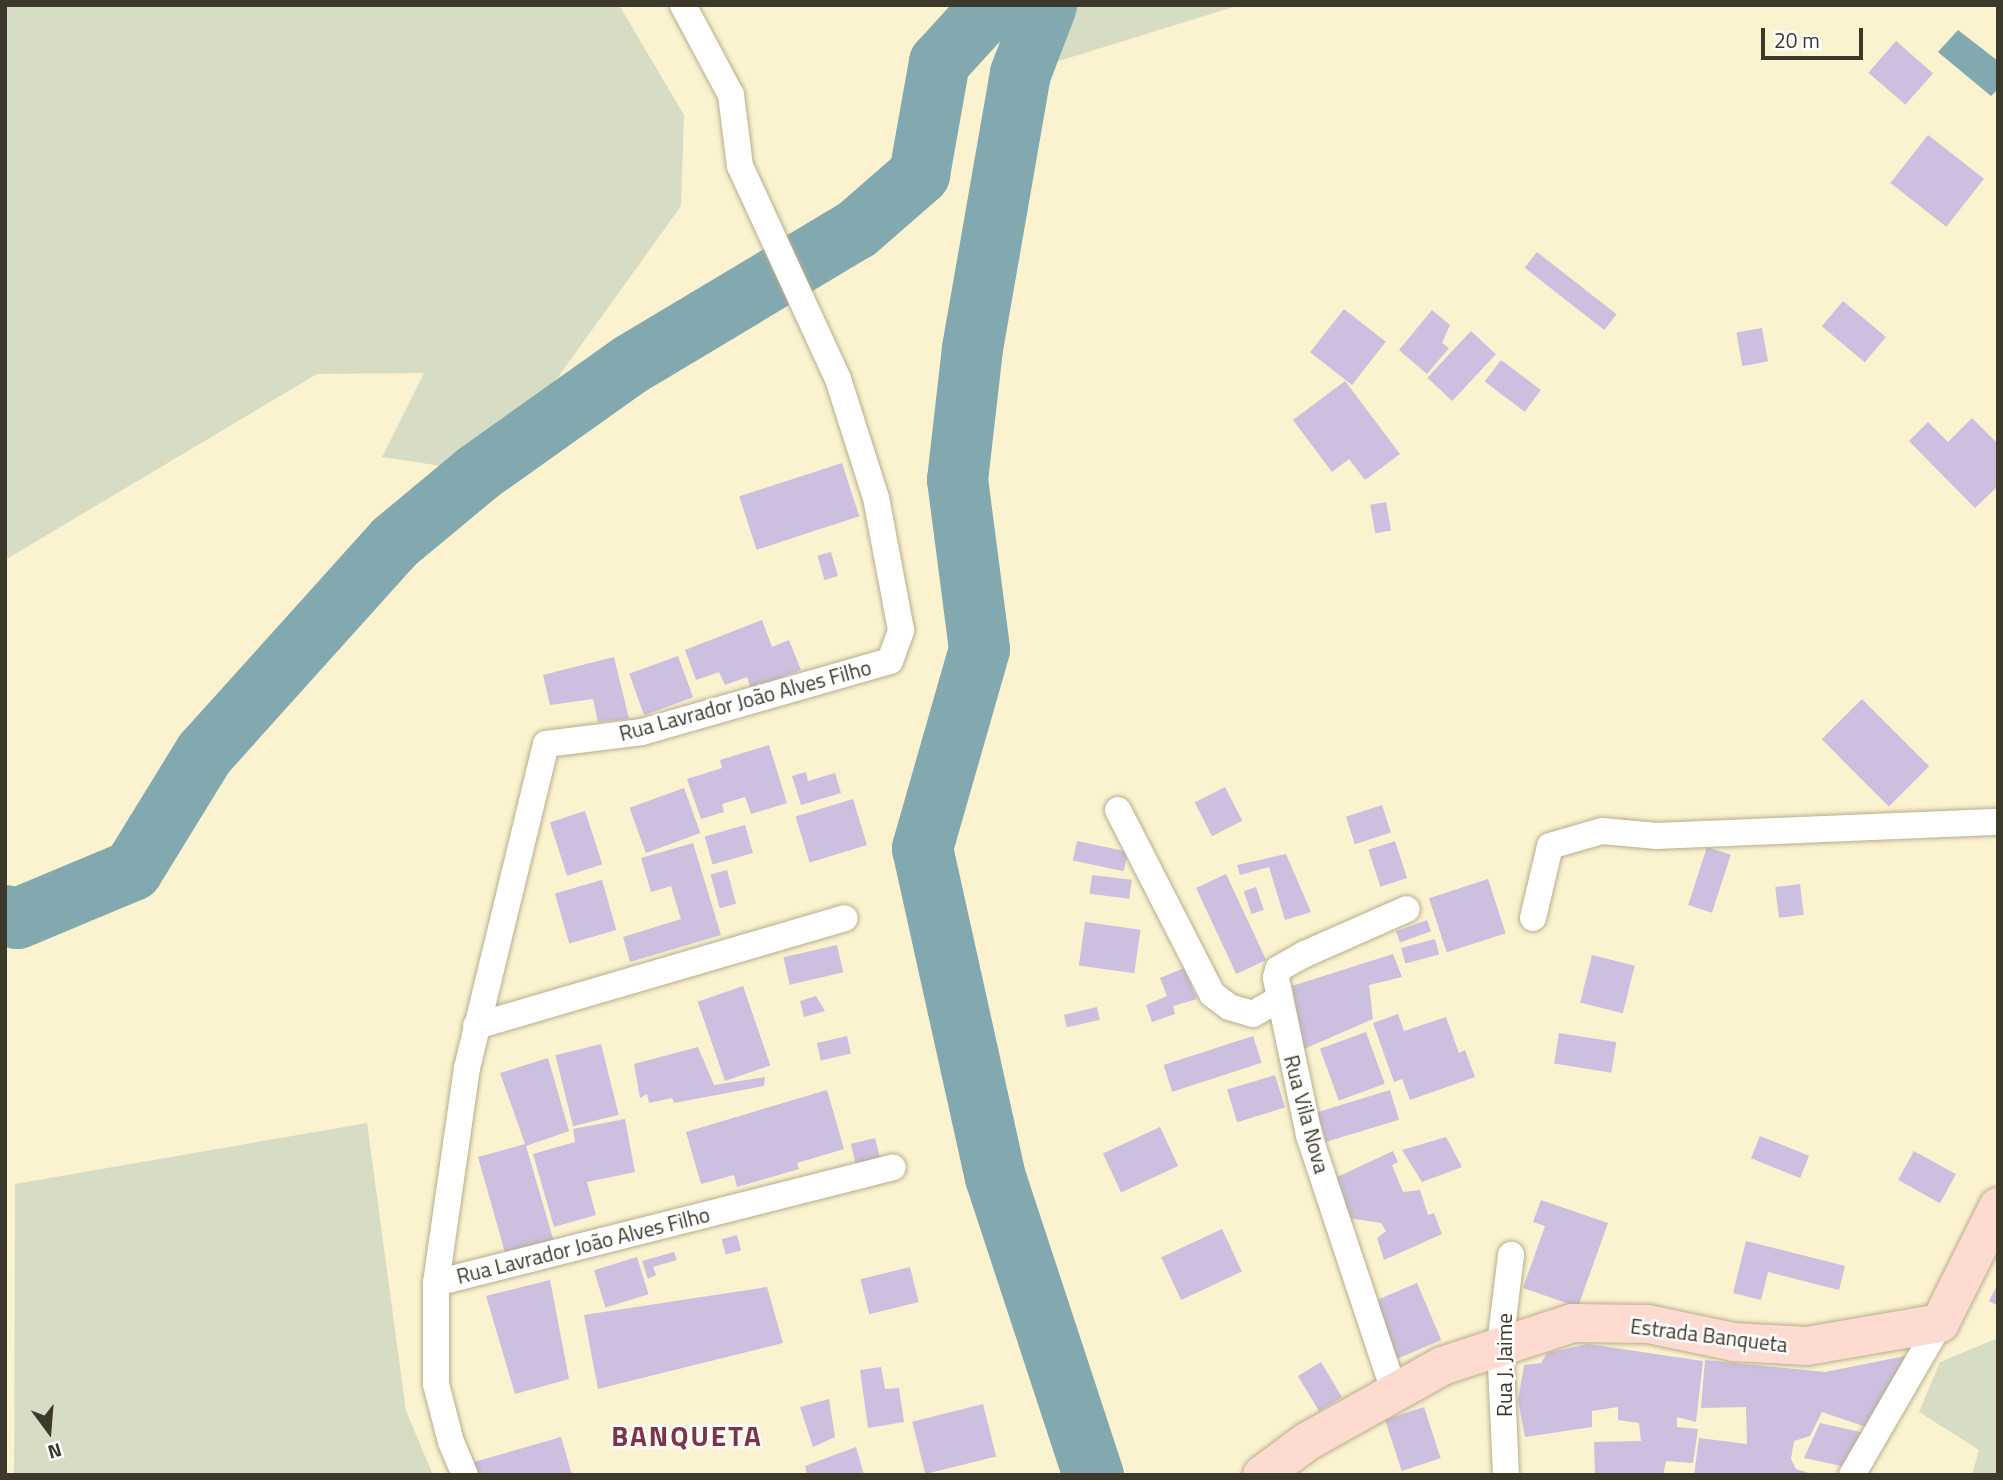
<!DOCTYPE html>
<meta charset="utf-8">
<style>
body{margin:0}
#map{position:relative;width:2003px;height:1480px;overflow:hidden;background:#fbf2cf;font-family:"Titillium Web",sans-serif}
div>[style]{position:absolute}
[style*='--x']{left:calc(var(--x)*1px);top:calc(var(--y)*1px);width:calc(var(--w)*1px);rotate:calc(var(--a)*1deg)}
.green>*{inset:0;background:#d7ddc5}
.water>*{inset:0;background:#82a8b0}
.river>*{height:61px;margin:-30.5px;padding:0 30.5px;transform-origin:30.5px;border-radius:30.5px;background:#82a8b0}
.building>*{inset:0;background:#cdbfdf;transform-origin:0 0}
.roads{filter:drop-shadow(0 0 2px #b6ad8c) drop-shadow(0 0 2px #b6ad8c)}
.street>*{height:26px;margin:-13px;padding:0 13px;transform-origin:13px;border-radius:13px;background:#fff}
.secondary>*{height:38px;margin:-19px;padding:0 19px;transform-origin:19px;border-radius:19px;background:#fedbd1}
span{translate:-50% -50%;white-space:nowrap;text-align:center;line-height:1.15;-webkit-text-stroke:5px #fff;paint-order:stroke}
.street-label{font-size:21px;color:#3c382a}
.district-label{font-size:28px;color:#7c3544;font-weight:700;letter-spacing:2px}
.frame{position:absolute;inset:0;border:7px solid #3c382a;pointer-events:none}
.north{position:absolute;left:14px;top:1396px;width:70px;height:70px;-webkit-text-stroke:5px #fff;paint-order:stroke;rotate:164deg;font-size:19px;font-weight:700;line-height:28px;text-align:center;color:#3c382a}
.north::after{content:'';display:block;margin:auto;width:24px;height:32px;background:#3c382a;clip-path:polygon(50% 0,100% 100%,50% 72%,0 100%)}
.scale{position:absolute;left:1761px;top:28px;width:102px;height:32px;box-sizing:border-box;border:4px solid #3c382a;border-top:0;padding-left:9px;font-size:21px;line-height:24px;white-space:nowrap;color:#3c382a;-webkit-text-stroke:5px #fff;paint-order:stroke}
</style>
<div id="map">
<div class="green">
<div style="clip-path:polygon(5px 5px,619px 5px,684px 115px,681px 206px,518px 433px,468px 470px,382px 457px,424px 373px,317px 374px,5px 560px)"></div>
<div style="clip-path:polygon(1046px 5px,1240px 5px,1020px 73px)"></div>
<div style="clip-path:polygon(367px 1123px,406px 1411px,433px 1475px,14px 1475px,15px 1184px)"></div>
<div style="clip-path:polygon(1998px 1338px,1998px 1475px,1972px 1475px,1979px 1450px,1919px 1412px,1940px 1362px)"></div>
</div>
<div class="water">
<div style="clip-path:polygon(1958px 30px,1998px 61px,1998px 89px,1991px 96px,1938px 52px)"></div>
</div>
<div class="river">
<div style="--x:1046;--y:5;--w:73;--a:110.9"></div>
<div style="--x:1020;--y:73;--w:279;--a:99.9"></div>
<div style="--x:972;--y:348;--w:132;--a:96.5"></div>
<div style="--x:957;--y:479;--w:171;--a:82.6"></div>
<div style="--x:979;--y:649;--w:207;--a:106"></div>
<div style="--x:922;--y:848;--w:337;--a:77.5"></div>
<div style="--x:995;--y:1177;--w:314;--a:71.8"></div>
<div style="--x:5;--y:915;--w:12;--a:14"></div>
<div style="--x:17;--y:918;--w:125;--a:-22.7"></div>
<div style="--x:132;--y:870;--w:137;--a:-58.4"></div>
<div style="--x:204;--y:753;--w:285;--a:-48"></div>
<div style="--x:395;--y:541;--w:108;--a:-39.7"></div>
<div style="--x:478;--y:472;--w:186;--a:-35.4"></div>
<div style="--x:630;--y:364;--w:263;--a:-30.9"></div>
<div style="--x:856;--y:229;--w:84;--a:-41.1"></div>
<div style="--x:919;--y:174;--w:114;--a:-79.9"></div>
<div style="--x:939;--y:62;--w:77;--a:-47.6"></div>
</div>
<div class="building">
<div style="left:1896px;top:41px;width:49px;height:42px;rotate:41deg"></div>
<div style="left:1928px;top:135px;width:71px;height:61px;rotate:38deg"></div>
<div style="left:1537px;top:252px;width:101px;height:20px;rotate:38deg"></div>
<div style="left:1843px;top:301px;width:56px;height:33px;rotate:40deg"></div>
<div style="left:1344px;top:309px;width:53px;height:55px;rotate:38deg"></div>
<div style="clip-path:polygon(1432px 310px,1450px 325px,1442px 343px,1449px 348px,1427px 374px,1399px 350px)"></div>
<div style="left:1762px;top:328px;width:34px;height:26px;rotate:80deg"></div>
<div style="left:1471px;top:331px;width:34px;height:64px;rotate:43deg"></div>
<div style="left:1501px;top:360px;width:50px;height:27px;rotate:37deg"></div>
<div style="clip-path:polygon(1345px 381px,1400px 454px,1365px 480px,1349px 459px,1332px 472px,1293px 420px)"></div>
<div style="clip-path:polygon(1972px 418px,1998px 444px,1998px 486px,1975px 508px,1909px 441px,1928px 422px,1948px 442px)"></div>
<div style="left:842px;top:463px;width:56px;height:108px;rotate:72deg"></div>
<div style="left:1386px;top:502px;width:29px;height:16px;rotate:80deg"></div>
<div style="left:831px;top:552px;width:25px;height:14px;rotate:74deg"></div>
<div style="clip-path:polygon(762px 620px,772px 647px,789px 640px,801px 670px,751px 689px,747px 677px,725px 685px,719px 672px,696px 680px,685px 650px)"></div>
<div style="left:678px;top:656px;width:44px;height:52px;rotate:70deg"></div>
<div style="clip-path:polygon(614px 657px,629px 719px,598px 722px,593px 699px,550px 705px,543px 675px)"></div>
<div style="left:1862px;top:699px;width:95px;height:57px;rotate:45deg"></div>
<div style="clip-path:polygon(769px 745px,787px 803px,751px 814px,745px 797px,722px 804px,724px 812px,701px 819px,687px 779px,722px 768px,720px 760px)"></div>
<div style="clip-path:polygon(806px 772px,808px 781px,835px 773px,841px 793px,801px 805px,792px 776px)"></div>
<div style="left:1225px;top:787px;width:38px;height:34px;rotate:63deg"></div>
<div style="left:684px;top:788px;width:48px;height:58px;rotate:70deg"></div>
<div style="left:853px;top:799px;width:48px;height:60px;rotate:73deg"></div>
<div style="left:1382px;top:805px;width:29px;height:38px;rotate:72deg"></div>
<div style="left:585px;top:811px;width:56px;height:37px;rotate:72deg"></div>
<div style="left:745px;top:825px;width:29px;height:42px;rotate:74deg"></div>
<div style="left:1077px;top:841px;width:52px;height:20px;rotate:12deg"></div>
<div style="left:1395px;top:841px;width:39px;height:28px;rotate:72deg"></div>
<div style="clip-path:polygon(693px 843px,721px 935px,630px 962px,623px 937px,681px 919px,671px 886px,651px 892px,641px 858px)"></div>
<div style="left:1707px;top:847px;width:25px;height:61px;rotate:18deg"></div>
<div style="clip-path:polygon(1286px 854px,1311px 912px,1285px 920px,1269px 867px,1240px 875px,1237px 865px)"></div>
<div style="left:727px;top:870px;width:35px;height:17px;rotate:75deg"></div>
<div style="left:1226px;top:874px;width:95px;height:33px;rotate:65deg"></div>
<div style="left:1092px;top:875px;width:40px;height:19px;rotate:7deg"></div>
<div style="left:1488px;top:879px;width:57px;height:62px;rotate:72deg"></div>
<div style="left:602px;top:880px;width:52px;height:49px;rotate:74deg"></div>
<div style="left:1800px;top:884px;width:31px;height:25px;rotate:83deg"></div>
<div style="left:1256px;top:887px;width:24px;height:13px;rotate:71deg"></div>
<div style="left:1427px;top:920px;width:12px;height:33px;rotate:70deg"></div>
<div style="left:1085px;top:922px;width:56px;height:44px;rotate:8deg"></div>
<div style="left:1435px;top:939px;width:16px;height:35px;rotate:75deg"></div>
<div style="left:837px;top:945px;width:28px;height:55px;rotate:77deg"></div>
<div style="clip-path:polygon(1393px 954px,1402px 977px,1369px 985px,1373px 1019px,1304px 1049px,1292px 986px)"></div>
<div style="left:1592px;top:955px;width:44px;height:49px;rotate:14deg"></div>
<div style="clip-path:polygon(1184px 968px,1197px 999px,1173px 1006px,1175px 1014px,1152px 1022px,1146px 1005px,1167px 996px,1160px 978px)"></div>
<div style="left:743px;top:986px;width:84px;height:48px;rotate:71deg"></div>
<div style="clip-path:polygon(816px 996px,825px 1011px,804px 1017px,800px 1001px)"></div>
<div style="left:1097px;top:1007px;width:13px;height:34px;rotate:77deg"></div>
<div style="clip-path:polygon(1398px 1014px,1404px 1031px,1446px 1017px,1459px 1053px,1465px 1050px,1475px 1077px,1410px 1100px,1402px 1079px,1394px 1082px,1373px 1023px)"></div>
<div style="left:1366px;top:1032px;width:55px;height:49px;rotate:70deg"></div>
<div style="left:1559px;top:1033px;width:58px;height:31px;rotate:9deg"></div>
<div style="left:847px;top:1036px;width:18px;height:31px;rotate:77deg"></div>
<div style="left:1253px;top:1036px;width:28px;height:94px;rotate:72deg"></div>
<div style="left:601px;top:1044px;width:73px;height:47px;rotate:76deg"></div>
<div style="clip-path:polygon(698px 1047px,714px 1085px,765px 1077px,764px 1086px,674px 1103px,672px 1098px,649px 1103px,647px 1094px,640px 1098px,634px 1064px)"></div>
<div style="clip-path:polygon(548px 1058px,569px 1131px,526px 1146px,554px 1242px,506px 1256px,478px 1157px,525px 1144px,500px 1073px)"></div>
<div style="left:1275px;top:1075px;width:34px;height:50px;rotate:73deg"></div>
<div style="clip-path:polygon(827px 1090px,844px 1149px,797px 1163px,799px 1169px,737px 1187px,734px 1175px,701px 1184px,686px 1132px)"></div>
<div style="left:1390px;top:1090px;width:31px;height:76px;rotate:73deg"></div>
<div style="clip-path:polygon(625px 1119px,635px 1172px,587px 1182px,596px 1215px,554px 1227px,533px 1154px,575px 1142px,573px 1129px)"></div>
<div style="left:1160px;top:1127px;width:43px;height:63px;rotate:65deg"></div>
<div style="left:1760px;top:1136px;width:53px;height:24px;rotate:22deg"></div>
<div style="clip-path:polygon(1446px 1137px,1462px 1167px,1422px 1182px,1402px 1150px)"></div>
<div style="left:875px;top:1138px;width:21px;height:25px;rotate:76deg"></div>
<div style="clip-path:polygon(1393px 1151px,1398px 1162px,1392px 1165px,1403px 1192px,1420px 1190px,1428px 1215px,1434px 1213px,1442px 1234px,1384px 1260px,1377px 1238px,1386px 1231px,1381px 1223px,1349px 1218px,1335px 1178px)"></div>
<div style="left:1914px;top:1151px;width:48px;height:33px;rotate:29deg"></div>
<div style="clip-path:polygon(1541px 1200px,1608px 1223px,1578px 1307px,1523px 1288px,1545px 1226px,1533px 1222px)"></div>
<div style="left:1222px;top:1229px;width:47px;height:67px;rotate:65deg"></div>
<div style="left:737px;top:1235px;width:16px;height:16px;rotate:75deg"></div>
<div style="clip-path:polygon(1746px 1241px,1845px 1266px,1839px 1290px,1768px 1272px,1761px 1300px,1733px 1293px)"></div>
<div style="clip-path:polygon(674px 1252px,677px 1260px,653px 1267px,656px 1275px,648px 1279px,642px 1261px)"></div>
<div style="left:637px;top:1257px;width:39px;height:45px;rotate:73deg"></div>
<div style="left:910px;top:1267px;width:36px;height:51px;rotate:76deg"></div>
<div style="clip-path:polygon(550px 1280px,569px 1379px,515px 1394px,486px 1296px)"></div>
<div style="left:1417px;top:1283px;width:62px;height:47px;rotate:67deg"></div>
<div style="clip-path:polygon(1998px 1284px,1998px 1306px,1989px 1301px)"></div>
<div style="clip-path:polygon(767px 1287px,783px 1343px,598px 1389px,584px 1315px)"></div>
<div style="clip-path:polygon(1588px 1344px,1703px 1361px,1696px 1422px,1677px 1417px,1677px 1427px,1698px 1429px,1693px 1463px,1666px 1461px,1663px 1475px,1595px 1475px,1594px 1442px,1641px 1441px,1639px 1423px,1618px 1420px,1618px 1407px,1592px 1411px,1592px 1427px,1525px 1437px,1518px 1400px,1524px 1365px,1541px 1363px,1547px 1353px)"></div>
<div style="clip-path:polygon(1910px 1355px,1869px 1428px,1822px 1412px,1810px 1436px,1794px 1441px,1791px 1459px,1796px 1469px,1815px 1475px,1694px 1475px,1699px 1438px,1747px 1444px,1746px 1407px,1701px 1408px,1705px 1360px,1825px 1372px)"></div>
<div style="left:1321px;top:1362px;width:41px;height:27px;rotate:59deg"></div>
<div style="clip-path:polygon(881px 1367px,885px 1389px,899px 1388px,904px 1422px,868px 1428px,860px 1370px)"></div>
<div style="clip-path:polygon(829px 1399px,835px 1437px,813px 1447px,800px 1407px)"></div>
<div style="left:983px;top:1404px;width:54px;height:73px;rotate:76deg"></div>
<div style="left:1424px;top:1407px;width:54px;height:41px;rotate:72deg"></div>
<div style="clip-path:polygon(1820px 1423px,1865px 1433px,1842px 1466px,1804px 1458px)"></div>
<div style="clip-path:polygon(561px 1437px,572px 1475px,473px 1475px,467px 1464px)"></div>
<div style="clip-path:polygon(856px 1447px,864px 1475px,807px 1475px,805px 1466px)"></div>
</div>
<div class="roads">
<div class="street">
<div style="--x:1118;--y:810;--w:207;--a:62.9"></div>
<div style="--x:1212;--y:994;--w:21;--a:37"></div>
<div style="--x:1229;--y:1007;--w:25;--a:16"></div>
<div style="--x:1253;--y:1014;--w:30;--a:-30"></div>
<div style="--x:1533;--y:918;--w:74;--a:-76.7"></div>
<div style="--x:1550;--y:846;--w:54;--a:-16.1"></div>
<div style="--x:1602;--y:831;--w:55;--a:5.2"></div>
<div style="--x:1657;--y:836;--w:341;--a:-2.4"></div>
<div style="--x:476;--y:1026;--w:384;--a:-16.3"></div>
<div style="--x:436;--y:1283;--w:471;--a:-14.2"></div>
<div style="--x:1394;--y:1391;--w:270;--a:-108.4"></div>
<div style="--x:1309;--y:1135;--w:160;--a:-101.9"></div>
<div style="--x:1276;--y:978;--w:9;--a:-77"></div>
<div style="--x:1278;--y:969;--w:31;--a:-29"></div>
<div style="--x:1305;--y:954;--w:111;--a:-23.8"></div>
<div style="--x:465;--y:1475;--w:36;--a:-113"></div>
<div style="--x:451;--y:1442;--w:60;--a:-104.5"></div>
<div style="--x:436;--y:1384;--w:101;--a:-90"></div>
<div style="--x:436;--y:1283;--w:217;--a:-81.8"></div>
<div style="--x:467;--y:1068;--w:333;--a:-76.3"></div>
<div style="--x:546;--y:744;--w:97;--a:-7.1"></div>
<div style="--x:642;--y:732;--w:258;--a:-16"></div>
<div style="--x:890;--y:661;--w:33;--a:-70"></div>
<div style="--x:901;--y:630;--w:134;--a:-100.7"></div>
<div style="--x:876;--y:498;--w:125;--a:-107.7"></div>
<div style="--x:838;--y:379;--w:234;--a:-114.7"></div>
<div style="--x:740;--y:166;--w:72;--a:-97.2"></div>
<div style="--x:731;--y:95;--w:102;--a:-118.1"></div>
<div style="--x:1506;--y:1475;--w:130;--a:-92.6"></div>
<div style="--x:1500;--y:1345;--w:91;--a:-83"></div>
<div style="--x:1852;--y:1475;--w:176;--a:-59.9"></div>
</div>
<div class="secondary">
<div style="--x:1262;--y:1475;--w:57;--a:-36.5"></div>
<div style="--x:1308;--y:1441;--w:154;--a:-29.2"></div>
<div style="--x:1442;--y:1366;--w:138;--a:-18.2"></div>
<div style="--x:1573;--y:1323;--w:75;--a:0.8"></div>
<div style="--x:1648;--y:1324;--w:88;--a:11.8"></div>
<div style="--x:1734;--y:1342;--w:73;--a:3.1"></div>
<div style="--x:1807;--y:1346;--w:135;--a:-9.8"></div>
<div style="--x:1940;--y:1323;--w:130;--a:-63.4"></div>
</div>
</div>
<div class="street-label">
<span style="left:745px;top:700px;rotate:-15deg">Rua Lavrador João Alves Filho</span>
<span style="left:1307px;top:1114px;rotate:75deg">Rua Vila Nova</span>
<span style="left:583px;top:1245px;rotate:-14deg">Rua Lavrador João Alves Filho</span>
<span style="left:1709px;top:1335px;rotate:7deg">Estrada Banqueta</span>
<span style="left:1504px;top:1365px;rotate:-90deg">Rua J. Jaime</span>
</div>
<div class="district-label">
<span style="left:687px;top:1436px">BANQUETA</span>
</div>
<div class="frame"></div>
<div class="north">N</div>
<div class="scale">20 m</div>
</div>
